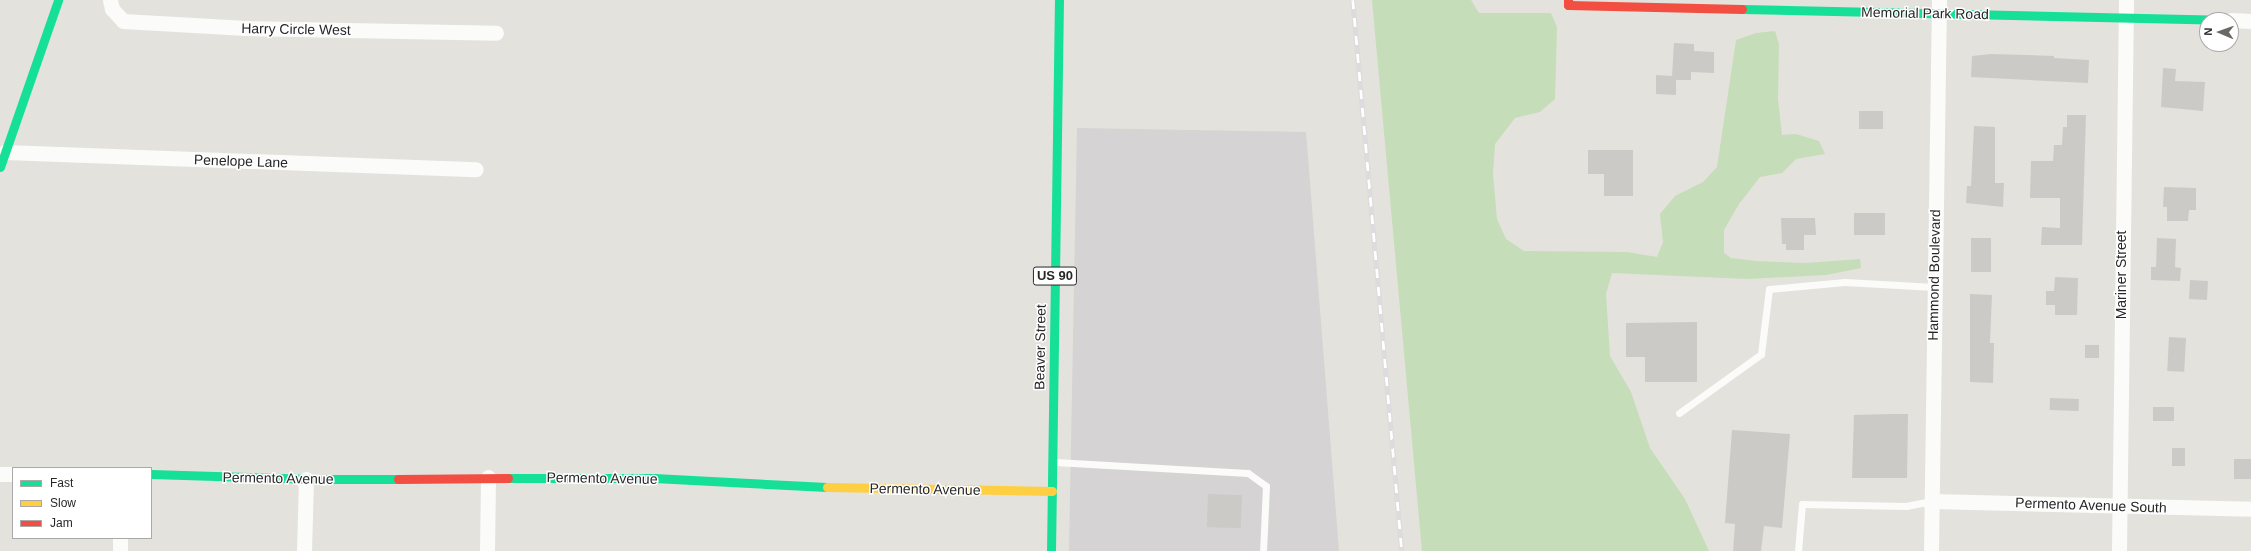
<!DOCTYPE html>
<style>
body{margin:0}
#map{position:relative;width:2251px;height:551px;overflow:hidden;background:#e4e2dc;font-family:Arial,sans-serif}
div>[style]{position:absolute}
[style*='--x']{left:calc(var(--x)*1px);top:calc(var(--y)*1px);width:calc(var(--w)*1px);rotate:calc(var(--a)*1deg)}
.industrial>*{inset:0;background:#d5d3d3}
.green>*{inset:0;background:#c5ddb8}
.building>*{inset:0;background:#cccac6;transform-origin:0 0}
.lane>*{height:7px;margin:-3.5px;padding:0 3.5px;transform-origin:3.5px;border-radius:3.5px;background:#fbfbfa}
.street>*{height:15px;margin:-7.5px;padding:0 7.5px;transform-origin:7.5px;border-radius:7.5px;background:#fbfbfa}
.fast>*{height:9px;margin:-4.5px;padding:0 4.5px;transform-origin:4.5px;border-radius:4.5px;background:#16e098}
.slow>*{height:9px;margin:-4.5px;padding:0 4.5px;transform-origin:4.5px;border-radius:4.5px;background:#ffcf43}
.jam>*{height:9px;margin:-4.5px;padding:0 4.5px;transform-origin:4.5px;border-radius:4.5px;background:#f24e42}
.rail>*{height:4.5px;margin-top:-2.25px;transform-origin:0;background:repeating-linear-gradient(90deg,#fff 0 9px,#dcdbdd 0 18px);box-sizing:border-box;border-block:1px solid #dcdbdd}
span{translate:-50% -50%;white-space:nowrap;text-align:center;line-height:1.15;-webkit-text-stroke:3px #fff;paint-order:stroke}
.shield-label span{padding:1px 3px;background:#fff;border:1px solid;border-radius:3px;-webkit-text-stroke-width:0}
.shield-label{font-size:13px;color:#272727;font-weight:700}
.street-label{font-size:14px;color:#272727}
.legend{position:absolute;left:12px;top:467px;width:140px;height:72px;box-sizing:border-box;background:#fff;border:1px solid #a9a9a9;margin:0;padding:5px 7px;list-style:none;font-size:12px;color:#272727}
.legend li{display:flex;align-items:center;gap:8px;height:20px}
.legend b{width:20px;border:1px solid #a9a9a9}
.north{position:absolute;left:2199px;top:12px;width:40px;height:40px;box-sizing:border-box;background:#fff;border:1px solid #a9a9a9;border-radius:50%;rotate:272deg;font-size:11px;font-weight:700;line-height:16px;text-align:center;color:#272727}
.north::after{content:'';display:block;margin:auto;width:14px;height:18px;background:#696866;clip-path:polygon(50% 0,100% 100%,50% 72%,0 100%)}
</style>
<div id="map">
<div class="industrial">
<div style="clip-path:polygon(1077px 128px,1306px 132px,1339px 551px,1069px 551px)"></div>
</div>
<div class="green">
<div style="clip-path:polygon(1372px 0,1471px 0,1479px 13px,1551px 13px,1557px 27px,1555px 99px,1540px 112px,1515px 118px,1495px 144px,1493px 174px,1497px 219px,1506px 239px,1524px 251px,1627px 252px,1657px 257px,1663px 242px,1660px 214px,1675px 196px,1703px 182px,1717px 167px,1736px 40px,1756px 33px,1775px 31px,1779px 44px,1778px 99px,1782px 135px,1796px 134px,1819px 141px,1825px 154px,1796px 159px,1782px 173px,1760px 177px,1739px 204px,1724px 230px,1724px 253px,1731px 258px,1756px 261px,1806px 263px,1860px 259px,1861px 268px,1826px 275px,1748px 279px,1612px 273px,1606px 294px,1610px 356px,1631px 392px,1650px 448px,1685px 499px,1709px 551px,1422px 551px)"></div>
</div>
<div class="building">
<div style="clip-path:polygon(1674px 43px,1694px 44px,1694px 51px,1714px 52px,1714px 73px,1691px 72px,1691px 80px,1676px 80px,1676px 95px,1656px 94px,1656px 75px,1672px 76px)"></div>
<div style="clip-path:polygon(1991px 54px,2054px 56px,2054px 58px,2089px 60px,2088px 83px,1971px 77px,1972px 56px)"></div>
<div style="clip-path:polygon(2163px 68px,2176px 69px,2175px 81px,2205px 82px,2203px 111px,2161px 107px)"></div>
<div style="left:1883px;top:111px;width:18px;height:24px;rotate:90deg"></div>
<div style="clip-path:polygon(2067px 115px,2086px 115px,2082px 245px,2041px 245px,2042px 227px,2060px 228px,2060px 198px,2030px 198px,2031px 161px,2053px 161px,2054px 145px,2062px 145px,2063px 127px,2067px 127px)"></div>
<div style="clip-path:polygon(1974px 126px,1995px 127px,1995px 183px,2004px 183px,2003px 207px,1966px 203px,1967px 186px,1971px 186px)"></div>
<div style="clip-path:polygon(1588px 150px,1633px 150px,1633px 196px,1604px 196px,1604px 174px,1588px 174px)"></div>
<div style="clip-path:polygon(2164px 187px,2196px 188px,2196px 210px,2189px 210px,2188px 221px,2167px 221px,2167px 207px,2163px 207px)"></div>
<div style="left:1885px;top:213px;width:22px;height:31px;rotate:90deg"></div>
<div style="clip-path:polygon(1781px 218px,1815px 218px,1816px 235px,1804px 235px,1804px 250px,1786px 250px,1786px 244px,1782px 244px)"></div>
<div style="left:1971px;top:238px;width:20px;height:34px"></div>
<div style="clip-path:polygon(2157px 238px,2176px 239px,2175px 267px,2181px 268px,2180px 281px,2151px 280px,2151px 267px,2156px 267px)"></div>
<div style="clip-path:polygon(2055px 277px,2078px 278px,2077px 315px,2055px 315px,2055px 305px,2046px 305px,2046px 291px,2054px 291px)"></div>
<div style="left:2190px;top:280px;width:18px;height:19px;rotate:3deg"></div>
<div style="clip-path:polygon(1970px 294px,1992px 295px,1990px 343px,1994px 343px,1993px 383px,1970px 382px)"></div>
<div style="clip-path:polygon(1697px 322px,1697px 382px,1645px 382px,1645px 357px,1626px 357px,1626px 323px)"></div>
<div style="left:2169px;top:337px;width:17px;height:34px;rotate:3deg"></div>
<div style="left:2085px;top:345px;width:14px;height:13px"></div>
<div style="left:2050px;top:398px;width:29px;height:12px;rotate:2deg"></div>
<div style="left:2153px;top:407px;width:21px;height:14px"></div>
<div style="clip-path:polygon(1891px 414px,1908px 414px,1907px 478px,1852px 478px,1854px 415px)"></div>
<div style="clip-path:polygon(1732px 430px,1790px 434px,1782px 528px,1764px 526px,1761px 551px,1733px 551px,1735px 524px,1725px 523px)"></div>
<div style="left:2172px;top:448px;width:13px;height:18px"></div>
<div style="left:2234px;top:459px;width:17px;height:20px"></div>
<div style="left:1208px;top:494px;width:34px;height:33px;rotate:2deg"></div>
</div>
<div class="lane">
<div style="--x:1679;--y:413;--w:101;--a:-35.7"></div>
<div style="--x:1761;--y:354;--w:65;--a:-83"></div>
<div style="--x:1769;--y:289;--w:76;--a:-5.3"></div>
<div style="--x:1845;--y:282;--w:89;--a:3.2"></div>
<div style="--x:1055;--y:462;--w:193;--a:3.3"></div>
<div style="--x:1248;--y:473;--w:22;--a:36"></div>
<div style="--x:1266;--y:486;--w:65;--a:92.6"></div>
<div style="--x:1798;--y:551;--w:47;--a:-85.1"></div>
<div style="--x:1802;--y:504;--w:104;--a:1.1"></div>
<div style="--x:1906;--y:506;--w:26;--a:-11"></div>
</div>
<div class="street">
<div style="--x:110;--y:0;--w:9;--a:77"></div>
<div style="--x:112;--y:9;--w:16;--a:47"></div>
<div style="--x:123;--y:21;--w:123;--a:3.3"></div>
<div style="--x:246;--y:28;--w:250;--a:1.1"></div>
<div style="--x:2231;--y:20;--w:20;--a:3"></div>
<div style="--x:5;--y:152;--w:471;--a:2.1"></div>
<div style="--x:0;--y:474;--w:13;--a:0"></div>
<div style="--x:1932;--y:501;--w:319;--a:1.4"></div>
<div style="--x:120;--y:551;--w:13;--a:-90"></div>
<div style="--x:304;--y:551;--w:72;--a:-88.4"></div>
<div style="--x:487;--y:551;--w:74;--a:-89.2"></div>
<div style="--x:1931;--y:551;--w:551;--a:-89.17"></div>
<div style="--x:2119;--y:551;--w:551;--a:-89.27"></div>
</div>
<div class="fast">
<div style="--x:1742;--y:9;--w:467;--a:1.3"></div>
<div style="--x:0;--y:167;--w:177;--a:-70.8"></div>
<div style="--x:151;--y:474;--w:155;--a:1.8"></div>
<div style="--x:306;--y:479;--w:92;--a:0"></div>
<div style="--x:508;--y:478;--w:146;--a:0"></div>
<div style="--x:654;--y:478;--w:173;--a:3"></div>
<div style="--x:1051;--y:551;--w:551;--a:-89.17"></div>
</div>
<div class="slow">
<div style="--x:827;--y:487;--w:225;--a:1"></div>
</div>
<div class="jam">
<div style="--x:1568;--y:0;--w:5;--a:90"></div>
<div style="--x:1568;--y:5;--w:174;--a:1.3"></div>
<div style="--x:398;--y:479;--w:110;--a:-0.5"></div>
</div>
<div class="rail">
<div style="--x:1353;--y:0;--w:553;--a:84.92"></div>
</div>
<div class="shield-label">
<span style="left:1055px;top:276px">US 90</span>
</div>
<div class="street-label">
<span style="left:1925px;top:13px;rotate:1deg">Memorial Park Road</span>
<span style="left:296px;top:29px;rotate:1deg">Harry Circle West</span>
<span style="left:241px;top:161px;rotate:2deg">Penelope Lane</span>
<span style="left:1934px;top:275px;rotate:-89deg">Hammond Boulevard</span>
<span style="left:2121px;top:275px;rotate:-90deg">Mariner Street</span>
<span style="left:1040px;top:347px;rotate:-89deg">Beaver Street</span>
<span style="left:278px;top:478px;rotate:1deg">Permento Avenue</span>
<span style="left:602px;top:478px;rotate:1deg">Permento Avenue</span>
<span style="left:925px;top:489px;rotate:1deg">Permento Avenue</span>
<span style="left:2091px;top:505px;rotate:2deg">Permento Avenue South</span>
</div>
<ul class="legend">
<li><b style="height:5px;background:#16e098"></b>Fast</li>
<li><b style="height:5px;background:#ffcf43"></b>Slow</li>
<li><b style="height:5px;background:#f24e42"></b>Jam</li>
</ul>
<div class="north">N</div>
</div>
